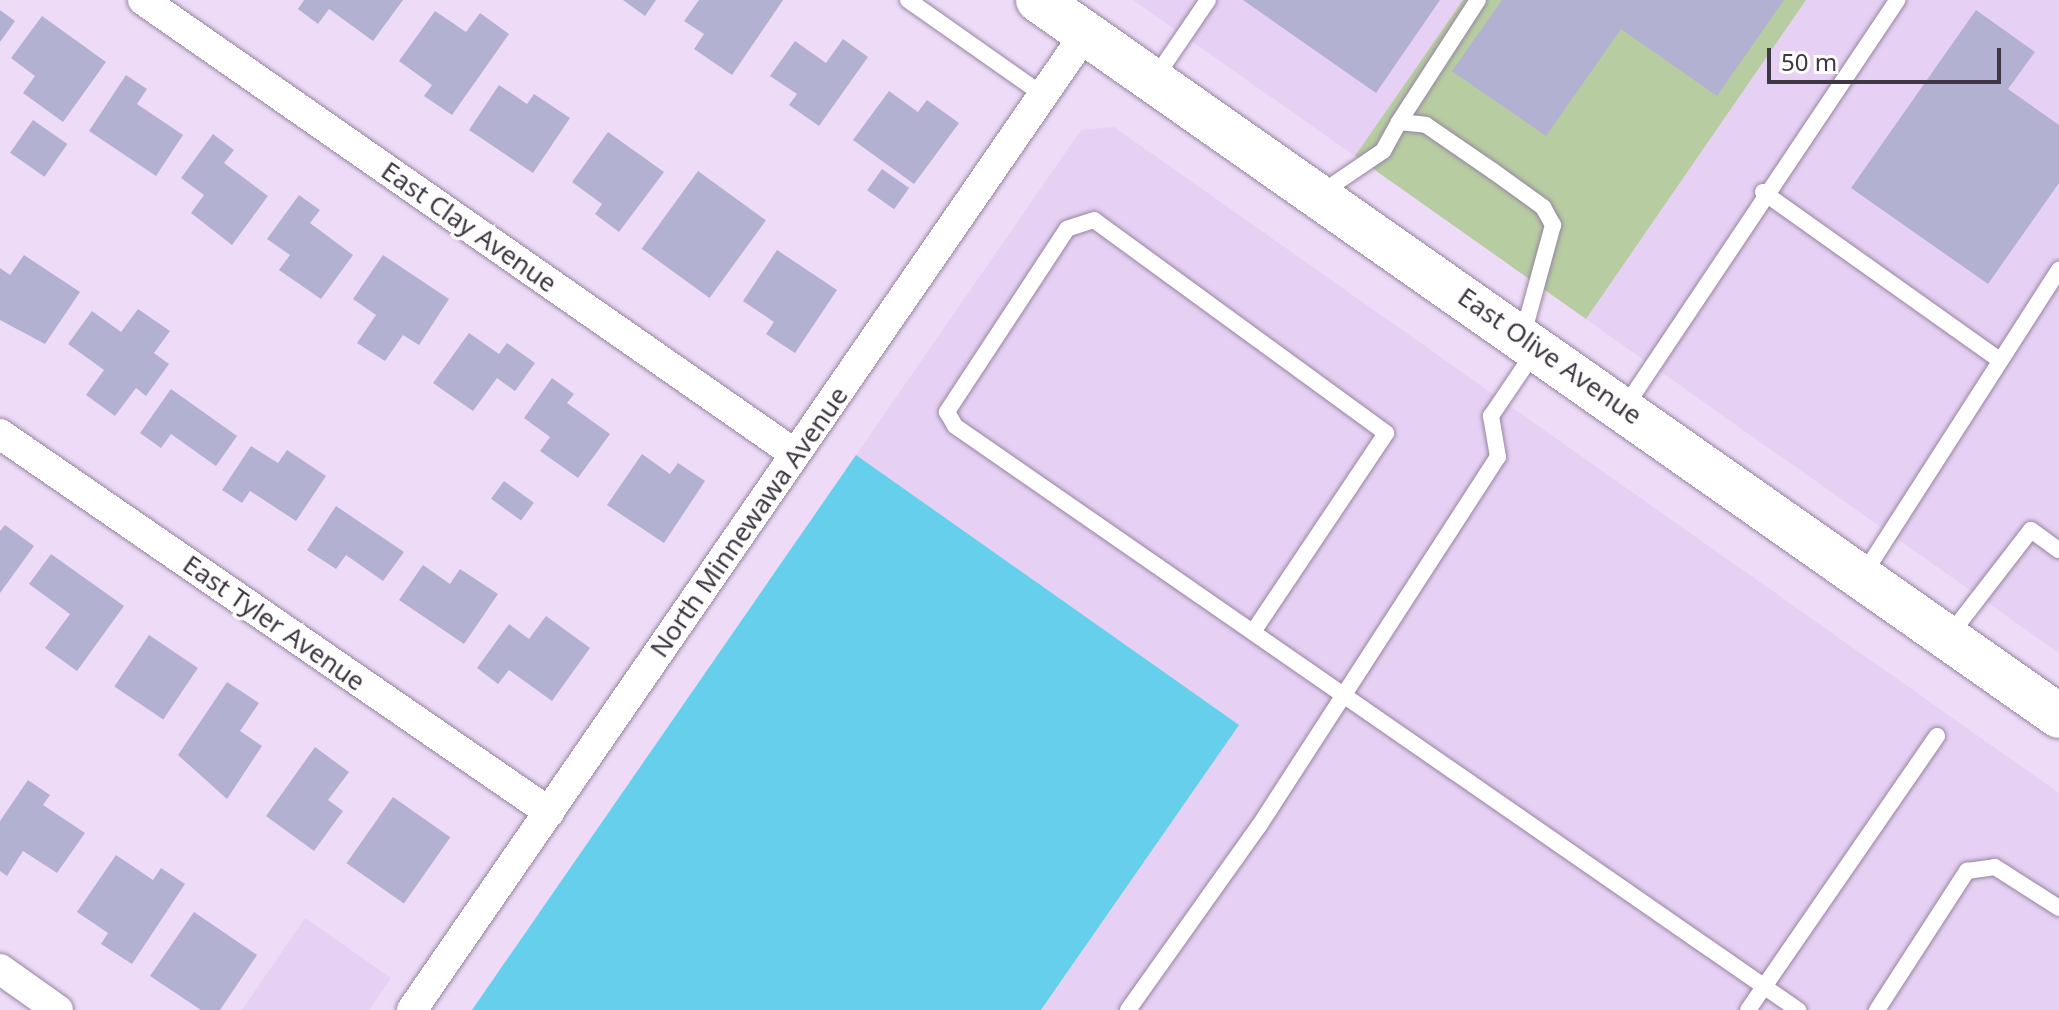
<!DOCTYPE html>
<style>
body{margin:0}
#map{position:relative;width:2059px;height:1010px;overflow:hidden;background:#eddbf8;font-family:"Noto Sans",sans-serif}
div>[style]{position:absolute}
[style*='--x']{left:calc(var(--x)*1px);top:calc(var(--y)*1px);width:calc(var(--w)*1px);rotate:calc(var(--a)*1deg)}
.built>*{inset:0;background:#e6d0f4}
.green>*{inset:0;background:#b7cca1}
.water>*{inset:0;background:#66cfeb}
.building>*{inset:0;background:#b3b1d1;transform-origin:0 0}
.roads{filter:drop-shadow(0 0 2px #95849f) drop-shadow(0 0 2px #95849f)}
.lane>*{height:16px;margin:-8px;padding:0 8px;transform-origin:8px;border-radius:8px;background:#fff}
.street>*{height:30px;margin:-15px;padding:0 15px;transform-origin:15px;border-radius:15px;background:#fff}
.secondary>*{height:44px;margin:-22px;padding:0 22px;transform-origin:22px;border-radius:22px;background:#fff}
span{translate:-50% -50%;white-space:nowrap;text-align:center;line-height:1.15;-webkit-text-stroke:7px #fff;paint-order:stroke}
.street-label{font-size:26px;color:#3f3743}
.scale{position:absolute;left:1767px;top:48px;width:234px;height:36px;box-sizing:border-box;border:4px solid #3f3743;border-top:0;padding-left:10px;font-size:24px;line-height:28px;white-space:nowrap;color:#3f3743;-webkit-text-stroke:6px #fff;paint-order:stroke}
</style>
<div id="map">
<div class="built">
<div style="clip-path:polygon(1133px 0,1463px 0,1355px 156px)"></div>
<div style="clip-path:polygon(1806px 0,2059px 0,2059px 653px,1586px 319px)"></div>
<div style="clip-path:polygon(1114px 127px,2059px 793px,2059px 1010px,1042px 1010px,1238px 725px,856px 455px,1081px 130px)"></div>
<div style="clip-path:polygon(305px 918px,391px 978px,369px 1010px,242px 1010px)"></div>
</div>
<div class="green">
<div style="clip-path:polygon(1463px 0,1806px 0,1586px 319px,1355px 156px)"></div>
</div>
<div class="water">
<div style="clip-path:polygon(856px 455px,1239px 725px,1041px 1010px,472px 1010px)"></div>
</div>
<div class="building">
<div style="clip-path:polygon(304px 0,403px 0,373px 41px,329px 9px,318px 24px,298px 9px)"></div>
<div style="clip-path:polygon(623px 0,656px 0,645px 16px)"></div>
<div style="clip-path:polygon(699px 0,783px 0,732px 75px,694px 49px,704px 34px,684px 21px)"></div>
<div style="clip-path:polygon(1243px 0,1440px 0,1376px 93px)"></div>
<div style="clip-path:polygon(1502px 0,1784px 0,1717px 96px,1621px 29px,1546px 136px,1452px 71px)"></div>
<div style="clip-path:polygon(0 10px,15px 21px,0 42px)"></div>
<div style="clip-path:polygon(1976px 10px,2035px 52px,2008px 89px,2059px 125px,2059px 183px,1988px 284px,1851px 188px)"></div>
<div style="clip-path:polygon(435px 11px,466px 32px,480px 13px,509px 34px,452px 115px,424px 96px,432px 85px,399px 61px)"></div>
<div style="clip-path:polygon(42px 16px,106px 62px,63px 122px,23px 93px,35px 76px,11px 58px)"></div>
<div style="clip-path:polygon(843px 39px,868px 57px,819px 126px,789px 105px,797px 94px,770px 76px,795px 41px,826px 63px)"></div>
<div style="clip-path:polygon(126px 75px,147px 89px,137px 104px,183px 135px,156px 176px,89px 131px)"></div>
<div style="clip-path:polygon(499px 85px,527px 104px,534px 94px,570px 118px,533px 173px,469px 130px)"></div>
<div style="clip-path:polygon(889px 91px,918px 112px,927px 100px,959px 123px,914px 184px,853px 140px)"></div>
<div style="left:33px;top:120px;width:42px;height:40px;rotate:35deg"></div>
<div style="clip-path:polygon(608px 132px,664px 172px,619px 232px,595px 214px,602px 204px,572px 182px)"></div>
<div style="clip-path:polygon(213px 134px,234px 150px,224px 163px,268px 196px,232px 245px,191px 213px,204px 195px,181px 178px)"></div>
<div style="left:882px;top:169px;width:33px;height:26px;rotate:35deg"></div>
<div style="left:698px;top:171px;width:84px;height:96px;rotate:36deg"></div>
<div style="clip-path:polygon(299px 195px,320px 210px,310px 223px,353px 255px,321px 299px,279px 270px,290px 255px,267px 239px)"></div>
<div style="clip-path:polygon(777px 250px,837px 290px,795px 353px,766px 334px,774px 322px,743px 301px)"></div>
<div style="clip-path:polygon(24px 255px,80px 292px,45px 344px,0 320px,0 268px,10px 275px)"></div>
<div style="clip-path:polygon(383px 255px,449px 299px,419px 345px,403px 335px,385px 361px,357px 343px,376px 315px,353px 299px)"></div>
<div style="clip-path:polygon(138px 309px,170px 331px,154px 353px,169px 364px,146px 396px,136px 388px,115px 416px,86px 395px,104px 370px,68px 344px,92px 311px,121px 332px)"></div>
<div style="clip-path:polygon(469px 333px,499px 354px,507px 343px,535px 363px,515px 391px,497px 378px,473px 411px,433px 383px)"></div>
<div style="clip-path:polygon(552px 378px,574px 394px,567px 403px,610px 434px,578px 478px,540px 451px,550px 437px,524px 418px)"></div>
<div style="clip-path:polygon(171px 389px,237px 436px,216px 466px,171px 434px,161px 448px,140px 433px)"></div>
<div style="clip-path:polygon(251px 446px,278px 463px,287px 450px,326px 476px,296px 521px,250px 491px,242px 503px,222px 490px)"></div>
<div style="clip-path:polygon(642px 454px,670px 474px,678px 463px,705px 481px,664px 543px,607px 505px)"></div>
<div style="left:504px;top:481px;width:37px;height:22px;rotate:36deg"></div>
<div style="clip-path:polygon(336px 506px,404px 552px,383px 581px,346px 555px,336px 569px,307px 550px)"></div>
<div style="clip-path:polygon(5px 525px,34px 546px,0 593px,0 531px)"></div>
<div style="clip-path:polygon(51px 554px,124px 606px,77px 671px,45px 648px,70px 614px,29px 584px)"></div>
<div style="clip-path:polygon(423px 565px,450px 584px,460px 569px,498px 594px,464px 644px,399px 600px)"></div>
<div style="clip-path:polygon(546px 616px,590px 648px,552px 701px,509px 670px,498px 684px,477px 668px,509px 624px,529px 639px)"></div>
<div style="left:149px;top:635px;width:59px;height:62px;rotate:34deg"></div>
<div style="clip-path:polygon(227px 682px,259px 703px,240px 731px,262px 746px,227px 799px,178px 755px)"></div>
<div style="clip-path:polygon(315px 747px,349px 772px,328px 800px,343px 811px,314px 851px,266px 816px)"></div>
<div style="clip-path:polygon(28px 780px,50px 795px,43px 805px,85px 833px,57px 873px,23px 851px,7px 876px,0 871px,0 821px)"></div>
<div style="left:393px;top:797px;width:70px;height:81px;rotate:35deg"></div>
<div style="clip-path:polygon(116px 855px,153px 880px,161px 868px,185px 884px,132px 964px,101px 944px,108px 933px,77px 912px)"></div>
<div style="clip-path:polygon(194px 912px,257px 955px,220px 1010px,201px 1010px,150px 976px)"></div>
</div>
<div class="roads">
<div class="lane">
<div style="--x:908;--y:0;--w:165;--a:35.1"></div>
<div style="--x:1155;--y:78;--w:94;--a:-55.8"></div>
<div style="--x:1399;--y:122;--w:145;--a:-57.1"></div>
<div style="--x:1763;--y:192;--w:288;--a:35.4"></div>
<div style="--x:1321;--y:193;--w:75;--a:-34.1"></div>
<div style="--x:1383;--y:151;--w:33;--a:-61"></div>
<div style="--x:1399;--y:122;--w:27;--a:6"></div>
<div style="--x:1426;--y:125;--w:81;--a:34.5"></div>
<div style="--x:1493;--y:171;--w:62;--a:35.8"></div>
<div style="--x:1543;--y:207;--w:21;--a:61"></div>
<div style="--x:1553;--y:225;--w:114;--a:105.3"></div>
<div style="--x:1625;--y:407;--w:490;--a:-56.2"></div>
<div style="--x:1863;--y:575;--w:363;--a:-57.3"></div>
<div style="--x:1253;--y:632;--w:239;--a:-56.2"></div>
<div style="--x:1386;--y:433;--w:361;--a:-143.9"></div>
<div style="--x:1094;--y:220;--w:28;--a:162"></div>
<div style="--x:1067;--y:229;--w:219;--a:123.3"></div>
<div style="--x:947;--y:412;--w:16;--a:60"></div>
<div style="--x:955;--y:426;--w:1026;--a:34.71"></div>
<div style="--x:1949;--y:636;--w:134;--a:-52.3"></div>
<div style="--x:2031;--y:530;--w:34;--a:36"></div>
<div style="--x:1128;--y:1010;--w:226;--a:-54.6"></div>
<div style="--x:1259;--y:826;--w:440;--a:-57.1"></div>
<div style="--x:1498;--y:457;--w:42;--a:-99.7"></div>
<div style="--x:1491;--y:416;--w:78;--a:-55.9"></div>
<div style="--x:1748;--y:1010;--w:333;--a:-55.4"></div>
<div style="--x:1877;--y:1010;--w:166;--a:-57.1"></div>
<div style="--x:1967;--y:871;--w:28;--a:-8"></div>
<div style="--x:1995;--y:867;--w:76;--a:32.6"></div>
</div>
<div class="street">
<div style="--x:143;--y:0;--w:794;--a:34.85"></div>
<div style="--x:0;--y:434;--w:667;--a:34.55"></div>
<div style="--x:0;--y:969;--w:71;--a:35.3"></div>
<div style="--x:412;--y:1010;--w:1186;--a:-55.41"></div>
</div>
<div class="secondary">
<div style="--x:1038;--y:0;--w:1247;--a:35.04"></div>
</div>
</div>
<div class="street-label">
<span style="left:469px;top:227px;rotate:35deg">East Clay Avenue</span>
<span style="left:1550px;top:356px;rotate:35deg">East Olive Avenue</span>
<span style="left:749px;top:522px;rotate:-55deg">North Minnewawa Avenue</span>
<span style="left:274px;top:623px;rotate:35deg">East Tyler Avenue</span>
</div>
<div class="scale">50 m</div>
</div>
